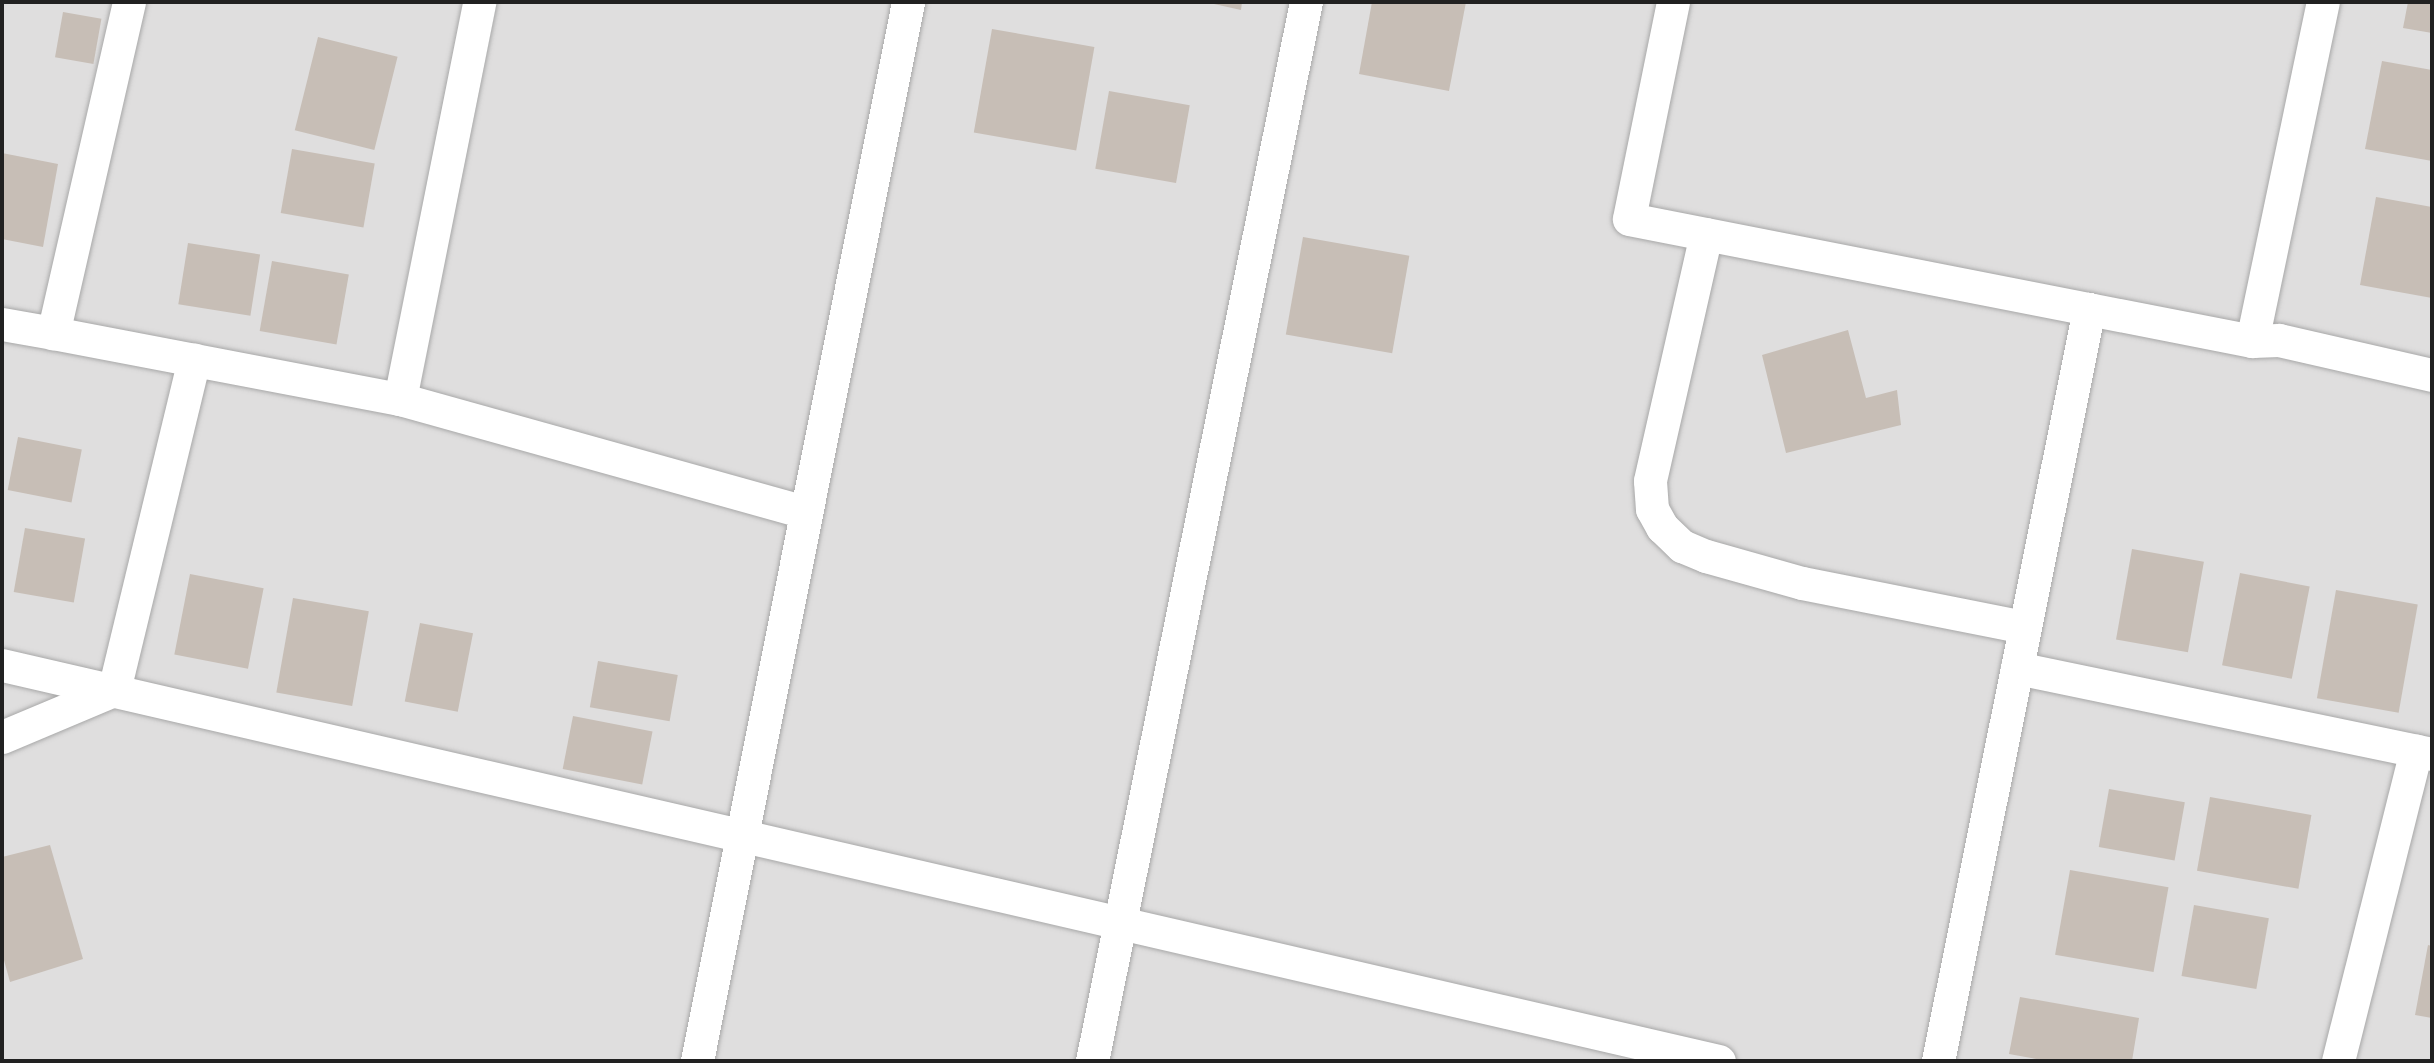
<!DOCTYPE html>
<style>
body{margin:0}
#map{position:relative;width:2434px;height:1063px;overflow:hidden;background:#f2efe8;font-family:Ubuntu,sans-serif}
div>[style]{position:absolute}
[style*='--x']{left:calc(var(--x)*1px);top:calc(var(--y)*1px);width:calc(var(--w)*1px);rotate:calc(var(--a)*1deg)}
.residential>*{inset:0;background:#dfdede;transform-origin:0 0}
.building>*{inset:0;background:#c7beb6;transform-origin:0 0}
.roads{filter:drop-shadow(0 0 2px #a8a8a8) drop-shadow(0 0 2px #a8a8a8)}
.street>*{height:33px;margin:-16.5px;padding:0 16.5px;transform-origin:16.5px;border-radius:16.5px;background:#fff}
span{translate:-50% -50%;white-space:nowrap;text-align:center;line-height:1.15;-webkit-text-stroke:7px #fff;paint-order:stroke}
.frame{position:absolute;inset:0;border:4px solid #212121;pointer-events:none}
</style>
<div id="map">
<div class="residential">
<div style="left:2px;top:2px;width:2430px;height:1059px"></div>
</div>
<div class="building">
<div style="clip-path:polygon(1205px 2px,1242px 2px,1241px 10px)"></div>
<div style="clip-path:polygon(1372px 2px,1466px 2px,1449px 91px,1359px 74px)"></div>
<div style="clip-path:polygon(2408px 2px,2432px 2px,2432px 33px,2403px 28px)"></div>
<div style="left:63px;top:12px;width:39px;height:46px;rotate:10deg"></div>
<div style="left:992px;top:29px;width:104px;height:105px;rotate:10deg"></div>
<div style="left:318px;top:37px;width:82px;height:96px;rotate:14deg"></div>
<div style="clip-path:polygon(2382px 61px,2432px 70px,2432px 161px,2365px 149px)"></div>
<div style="left:1109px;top:91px;width:82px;height:79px;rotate:10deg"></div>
<div style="left:292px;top:149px;width:84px;height:65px;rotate:10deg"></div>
<div style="clip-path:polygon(2px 153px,58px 164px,43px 247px,2px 239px)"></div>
<div style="clip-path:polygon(2376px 197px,2432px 207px,2432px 298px,2360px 285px)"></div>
<div style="left:1303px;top:237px;width:108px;height:99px;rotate:10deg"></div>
<div style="left:188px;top:243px;width:73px;height:62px;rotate:9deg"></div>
<div style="left:272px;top:261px;width:78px;height:71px;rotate:10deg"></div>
<div style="clip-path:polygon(1848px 330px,1866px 398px,1897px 390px,1901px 425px,1786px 453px,1762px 355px)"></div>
<div style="left:18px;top:437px;width:65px;height:54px;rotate:11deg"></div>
<div style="left:25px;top:528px;width:61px;height:65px;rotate:10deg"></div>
<div style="left:2132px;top:549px;width:73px;height:92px;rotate:10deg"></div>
<div style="left:2240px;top:573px;width:71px;height:94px;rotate:11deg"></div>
<div style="left:190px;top:574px;width:75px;height:82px;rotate:11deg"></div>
<div style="left:2336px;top:590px;width:83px;height:110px;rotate:10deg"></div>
<div style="left:293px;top:598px;width:77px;height:96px;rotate:10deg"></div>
<div style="left:420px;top:623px;width:54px;height:80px;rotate:11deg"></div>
<div style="left:598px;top:661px;width:81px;height:47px;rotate:10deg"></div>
<div style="left:573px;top:716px;width:81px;height:54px;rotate:11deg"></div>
<div style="left:2109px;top:789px;width:77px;height:59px;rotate:10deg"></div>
<div style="left:2210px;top:797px;width:103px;height:75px;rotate:10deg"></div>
<div style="clip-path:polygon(50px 845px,83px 959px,10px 982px,2px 953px,2px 857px)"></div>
<div style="left:2070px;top:870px;width:100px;height:86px;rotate:10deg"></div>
<div style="left:2194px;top:905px;width:76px;height:72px;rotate:10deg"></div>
<div style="clip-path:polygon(2428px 945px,2432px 946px,2432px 1018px,2415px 1015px)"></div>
<div style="clip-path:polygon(2020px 997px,2139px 1018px,2132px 1061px,2048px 1061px,2009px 1054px)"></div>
</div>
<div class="roads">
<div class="street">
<div style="--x:129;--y:2;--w:340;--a:102.9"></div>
<div style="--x:53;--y:333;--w:353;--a:10.8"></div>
<div style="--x:400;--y:399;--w:421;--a:15.6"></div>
<div style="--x:1673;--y:2;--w:221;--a:101.5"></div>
<div style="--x:1629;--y:219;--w:635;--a:11.08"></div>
<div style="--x:2252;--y:341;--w:27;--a:-2"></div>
<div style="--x:2279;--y:340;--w:157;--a:12.9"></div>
<div style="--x:1706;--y:234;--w:253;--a:102.8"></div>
<div style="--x:1650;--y:481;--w:28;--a:86"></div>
<div style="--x:1652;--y:509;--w:21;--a:61"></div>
<div style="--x:1662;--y:527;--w:28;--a:44"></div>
<div style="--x:1682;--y:546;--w:26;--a:23"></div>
<div style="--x:1706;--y:556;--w:100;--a:15.7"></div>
<div style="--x:1802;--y:583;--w:227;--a:11.2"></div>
<div style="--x:2;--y:324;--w:52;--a:10"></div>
<div style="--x:2252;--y:341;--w:346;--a:-78.2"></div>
<div style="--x:400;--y:399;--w:405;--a:-78.7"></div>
<div style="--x:2;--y:665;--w:1762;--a:12.99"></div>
<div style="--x:2017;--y:668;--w:424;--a:11.7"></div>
<div style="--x:2;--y:737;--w:121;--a:-22.8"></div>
<div style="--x:114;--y:690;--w:340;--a:-76.4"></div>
<div style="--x:697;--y:1061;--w:1080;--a:-78.73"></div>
<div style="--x:1092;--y:1061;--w:1080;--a:-78.58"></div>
<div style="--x:1938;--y:1061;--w:767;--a:-78.65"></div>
<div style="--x:2338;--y:1061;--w:320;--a:-75.9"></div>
</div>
</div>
<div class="frame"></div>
</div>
